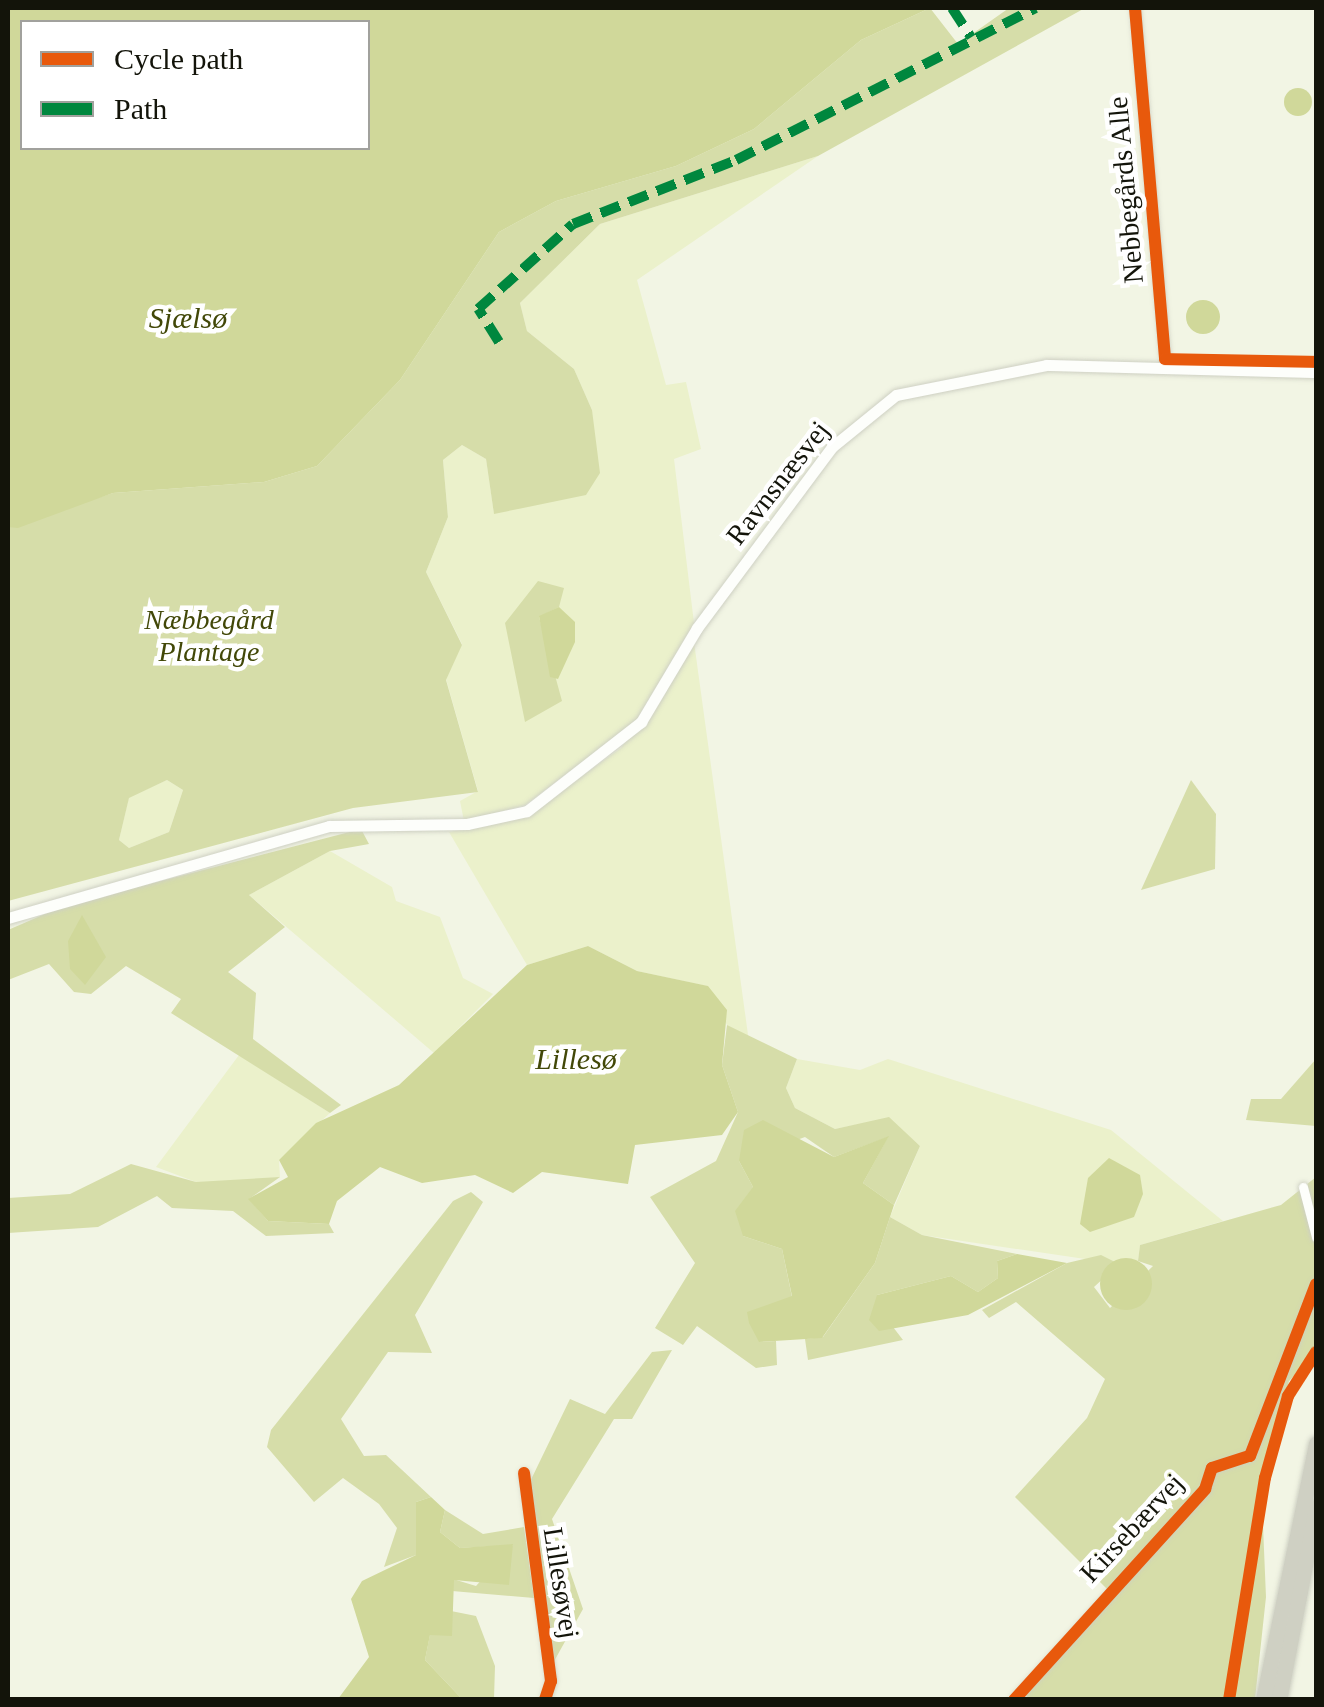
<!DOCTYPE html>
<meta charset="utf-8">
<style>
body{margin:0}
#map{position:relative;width:1324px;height:1707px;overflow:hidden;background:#f2f5e4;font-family:"Times New Roman",serif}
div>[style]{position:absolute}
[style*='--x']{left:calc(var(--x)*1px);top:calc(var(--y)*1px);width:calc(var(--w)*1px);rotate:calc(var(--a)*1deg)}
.green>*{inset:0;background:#ebf1cb}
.forest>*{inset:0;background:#d6dda9}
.water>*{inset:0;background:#d0d89a}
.round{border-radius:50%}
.roads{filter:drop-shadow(0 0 2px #ced0c3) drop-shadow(0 0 2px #ced0c3)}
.minor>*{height:9px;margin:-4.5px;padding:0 4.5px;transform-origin:4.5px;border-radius:4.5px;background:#fdfefb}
.secondary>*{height:11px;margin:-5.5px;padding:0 5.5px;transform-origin:5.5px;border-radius:5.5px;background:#fdfefb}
.motorway>*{height:15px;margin:-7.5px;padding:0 7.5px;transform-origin:7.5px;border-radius:7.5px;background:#cfd0c3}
.quiet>*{height:10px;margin-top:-5px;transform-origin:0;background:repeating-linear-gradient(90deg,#00873e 0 20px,transparent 0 30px)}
.cycleway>*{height:12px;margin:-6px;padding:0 6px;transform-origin:6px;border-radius:6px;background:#e8590c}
span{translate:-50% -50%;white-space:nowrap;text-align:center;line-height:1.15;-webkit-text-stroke:9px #fff;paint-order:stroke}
.street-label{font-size:28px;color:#13140a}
.park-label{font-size:28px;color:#424808;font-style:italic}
.water-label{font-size:30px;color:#424808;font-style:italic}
.frame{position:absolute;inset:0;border:10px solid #13140a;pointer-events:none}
.legend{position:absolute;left:20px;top:20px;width:350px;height:130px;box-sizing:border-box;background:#fff;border:2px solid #a1a19d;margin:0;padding:12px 18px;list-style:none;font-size:30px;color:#13140a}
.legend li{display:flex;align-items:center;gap:20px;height:50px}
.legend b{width:50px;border:2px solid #a1a19d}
</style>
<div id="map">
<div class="green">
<div style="clip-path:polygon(818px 156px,637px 280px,666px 385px,686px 382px,701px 449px,674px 459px,694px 623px,635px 722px,525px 805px,464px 821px,460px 801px,478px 791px,446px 679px,462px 644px,426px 572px,448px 517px,443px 460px,462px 445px,486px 459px,494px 513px,592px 410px,574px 369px,527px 331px,520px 303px,600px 224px)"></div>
<div style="clip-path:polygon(694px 642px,749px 1042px,727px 1025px,707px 986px,637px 971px,588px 946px,527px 965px,449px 832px,527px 816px,621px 748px)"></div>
<div style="clip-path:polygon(167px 780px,183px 790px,169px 832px,129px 848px,119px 840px,129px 797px)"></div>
<div style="clip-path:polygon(330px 851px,392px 887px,396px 901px,440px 917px,463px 978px,493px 994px,434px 1053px,249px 895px)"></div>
<div style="clip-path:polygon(239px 1055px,330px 1113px,279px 1160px,280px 1177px,266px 1182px,196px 1182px,156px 1167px)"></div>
<div style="clip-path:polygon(797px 1059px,860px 1070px,888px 1059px,1111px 1130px,1223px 1221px,1140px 1245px,1138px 1261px,1119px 1264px,922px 1235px,890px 1217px,920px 1146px,889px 1118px,835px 1129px,795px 1108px,786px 1088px)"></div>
</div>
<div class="forest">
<div style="clip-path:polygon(evenodd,930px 8px,958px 44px,1009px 8px,1085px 8px,818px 156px,600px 224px,520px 303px,527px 331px,574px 369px,592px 410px,600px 473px,586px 495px,494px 514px,486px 459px,462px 445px,443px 460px,448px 517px,426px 572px,462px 645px,446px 680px,478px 792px,353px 808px,8px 901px,8px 527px,113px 493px,264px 482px,317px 466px,400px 380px,499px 232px,556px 201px,676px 166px,754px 129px,861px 40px,930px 8px,167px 780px,183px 790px,169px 832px,129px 848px,119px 840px,129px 798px,167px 780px)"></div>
<div style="clip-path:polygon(538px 581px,564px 588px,559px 607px,539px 617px,562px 701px,525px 722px,505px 623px)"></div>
<div style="clip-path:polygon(1191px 780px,1216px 814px,1215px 869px,1141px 890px)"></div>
<div style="clip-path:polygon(361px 829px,369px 844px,330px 851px,249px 895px,285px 927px,228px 972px,256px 993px,253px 1039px,341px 1105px,330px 1113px,171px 1013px,181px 999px,126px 966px,91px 994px,74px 992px,49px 964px,8px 980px,8px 930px,61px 907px)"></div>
<div style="clip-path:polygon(727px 1025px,797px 1059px,786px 1088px,795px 1108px,835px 1129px,889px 1117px,920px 1146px,894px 1205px,863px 1183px,888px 1137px,834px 1157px,805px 1137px,739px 1161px,753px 1187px,743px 1236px,782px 1249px,792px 1297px,759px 1342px,776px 1341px,777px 1365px,756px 1368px,697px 1326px,683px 1345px,655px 1328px,695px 1263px,650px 1197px,716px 1161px,738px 1112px,722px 1065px)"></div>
<div style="clip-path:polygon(1316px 1059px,1316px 1126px,1246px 1120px,1251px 1099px,1281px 1099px)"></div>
<div style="clip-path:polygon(131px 1164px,196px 1182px,280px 1177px,249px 1199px,268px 1221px,329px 1224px,334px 1233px,266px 1236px,233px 1211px,172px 1208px,157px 1196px,98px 1227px,8px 1233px,8px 1198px,70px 1194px)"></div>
<div style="clip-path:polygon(1316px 1177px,1316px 1354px,1289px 1381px,1261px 1478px,1266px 1597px,1255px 1699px,1031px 1700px,1023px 1693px,1110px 1592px,1015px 1497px,1087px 1418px,1105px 1379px,1016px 1302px,989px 1318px,982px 1310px,1067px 1263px,1101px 1255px,1119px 1264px,1094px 1287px,1110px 1308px,1153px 1266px,1138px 1261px,1140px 1245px,1281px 1205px)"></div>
<div style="clip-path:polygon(471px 1192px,483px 1202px,415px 1315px,432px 1353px,388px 1352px,341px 1419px,364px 1456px,386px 1455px,431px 1497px,416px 1502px,416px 1555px,384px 1567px,397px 1528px,379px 1504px,343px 1478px,314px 1502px,267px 1447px,271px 1430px,453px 1201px)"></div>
<div style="clip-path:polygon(890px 1217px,922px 1235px,1017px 1254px,997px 1261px,998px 1278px,978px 1292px,951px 1276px,877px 1295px,879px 1330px,893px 1327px,903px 1340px,808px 1360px,805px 1339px,823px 1337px,875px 1263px)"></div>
<div style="clip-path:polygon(672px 1350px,632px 1419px,614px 1419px,552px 1519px,583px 1609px,552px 1665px,525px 1492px,570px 1399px,605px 1414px,652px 1352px)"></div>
<div style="clip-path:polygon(445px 1510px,483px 1534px,524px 1527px,534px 1598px,452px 1591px,453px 1579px,476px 1586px,513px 1545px,460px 1548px,440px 1532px)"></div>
<div style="clip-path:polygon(451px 1611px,476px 1616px,495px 1666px,494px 1699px,462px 1699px,425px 1660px,430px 1634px,452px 1635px)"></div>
</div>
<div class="water">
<div style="clip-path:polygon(evenodd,8px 8px,930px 8px,861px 40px,754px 129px,676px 166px,556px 201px,499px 232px,400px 380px,317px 466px,264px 482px,113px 493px,18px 528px,8px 527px,8px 8px,368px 22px,368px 148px,22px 148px,22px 22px,368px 22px)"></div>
<div class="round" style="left:1284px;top:88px;width:28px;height:28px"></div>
<div class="round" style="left:1186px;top:300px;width:34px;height:34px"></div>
<div style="clip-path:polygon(559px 607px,575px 622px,575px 642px,558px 679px,550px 677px,539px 616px)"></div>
<div style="clip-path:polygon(82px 915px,106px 957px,85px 985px,70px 969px,68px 941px)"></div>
<div style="clip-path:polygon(588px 946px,637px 971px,708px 986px,727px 1010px,722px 1065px,738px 1112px,722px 1135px,635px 1145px,628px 1184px,542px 1172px,513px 1193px,475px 1175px,422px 1183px,380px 1167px,337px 1201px,329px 1224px,268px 1221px,248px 1199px,288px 1177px,279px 1160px,316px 1123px,399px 1085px,527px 965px)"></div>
<div style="clip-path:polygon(763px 1120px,834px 1157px,889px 1136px,863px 1183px,894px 1205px,890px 1217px,875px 1263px,822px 1338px,759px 1342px,749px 1323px,747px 1312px,792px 1296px,782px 1249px,743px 1236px,735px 1211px,753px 1187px,739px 1161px,744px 1130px)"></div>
<div style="clip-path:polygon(1109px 1158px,1140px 1175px,1143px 1194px,1134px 1217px,1090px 1232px,1080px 1224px,1088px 1178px)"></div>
<div style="clip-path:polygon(1017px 1254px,1067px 1263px,968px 1315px,879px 1331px,869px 1320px,877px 1295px,951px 1276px,978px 1292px,998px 1278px,997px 1261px)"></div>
<div class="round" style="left:1100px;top:1258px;width:52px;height:52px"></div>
<div style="clip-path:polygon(431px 1497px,445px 1510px,440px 1532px,460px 1548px,513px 1544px,509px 1585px,454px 1580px,452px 1636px,430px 1635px,425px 1660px,462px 1699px,338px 1699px,369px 1657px,351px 1599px,362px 1581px,416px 1555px,416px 1502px)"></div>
</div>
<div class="roads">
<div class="minor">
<div style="--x:1135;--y:8;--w:361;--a:85.1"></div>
<div style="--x:1303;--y:1187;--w:52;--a:75.4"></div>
<div style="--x:524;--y:1473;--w:210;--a:82.6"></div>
<div style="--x:551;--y:1681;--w:20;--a:108"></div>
<div style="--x:1014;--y:1700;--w:285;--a:-47.8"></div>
<div style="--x:1205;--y:1489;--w:22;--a:-72"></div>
<div style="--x:1212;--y:1468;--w:40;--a:-18"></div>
<div style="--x:1250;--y:1456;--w:184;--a:-69"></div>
</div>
<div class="secondary">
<div style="--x:8;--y:918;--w:334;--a:-16"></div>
<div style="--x:329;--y:826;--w:138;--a:-0.8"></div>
<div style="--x:467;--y:824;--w:61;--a:-12.2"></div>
<div style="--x:527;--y:811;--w:145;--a:-38"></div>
<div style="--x:641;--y:722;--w:109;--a:-59.2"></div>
<div style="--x:697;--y:628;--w:226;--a:-53.3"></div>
<div style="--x:832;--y:447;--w:82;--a:-39.1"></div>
<div style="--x:896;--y:395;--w:153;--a:-11.3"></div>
<div style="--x:1046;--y:365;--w:270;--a:1.5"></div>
</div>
<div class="motorway">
<div style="--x:1263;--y:1700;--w:262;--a:-78.3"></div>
<div style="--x:1279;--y:1700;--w:196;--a:-79.1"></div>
</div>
</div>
<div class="quiet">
<div style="--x:952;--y:8;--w:35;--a:57"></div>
<div style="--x:499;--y:342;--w:39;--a:-122"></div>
<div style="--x:478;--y:309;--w:127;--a:-41.8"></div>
<div style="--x:573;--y:224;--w:175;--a:-21.4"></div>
<div style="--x:736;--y:160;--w:336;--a:-26.9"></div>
</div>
<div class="cycleway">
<div style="--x:1135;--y:8;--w:352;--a:85.1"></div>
<div style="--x:1165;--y:359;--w:151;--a:1.1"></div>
<div style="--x:524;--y:1473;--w:210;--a:82.6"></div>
<div style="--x:551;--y:1681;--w:20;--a:108"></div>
<div style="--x:1014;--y:1700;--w:285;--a:-47.8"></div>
<div style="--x:1205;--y:1489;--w:22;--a:-72"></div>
<div style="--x:1212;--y:1468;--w:40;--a:-18"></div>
<div style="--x:1250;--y:1456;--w:184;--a:-69"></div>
<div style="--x:1229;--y:1700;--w:225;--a:-80.8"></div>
<div style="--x:1265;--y:1478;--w:85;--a:-74.3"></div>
<div style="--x:1288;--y:1396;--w:52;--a:-57.5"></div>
</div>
<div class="street-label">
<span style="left:1126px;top:190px;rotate:-95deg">Nebbegårds Alle</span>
<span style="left:778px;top:483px;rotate:-52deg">Ravnsnæsvej</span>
<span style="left:1132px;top:1528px;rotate:-47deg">Kirsebærvej</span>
<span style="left:561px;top:1583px;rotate:81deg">Lillesøvej</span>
</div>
<div class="park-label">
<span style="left:209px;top:636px">Næbbegård<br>Plantage</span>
</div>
<div class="water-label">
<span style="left:188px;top:318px">Sjælsø</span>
<span style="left:576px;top:1059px">Lillesø</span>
</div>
<div class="frame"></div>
<ul class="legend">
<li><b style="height:12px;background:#e8590c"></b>Cycle path</li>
<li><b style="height:12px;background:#00873e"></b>Path</li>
</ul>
</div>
